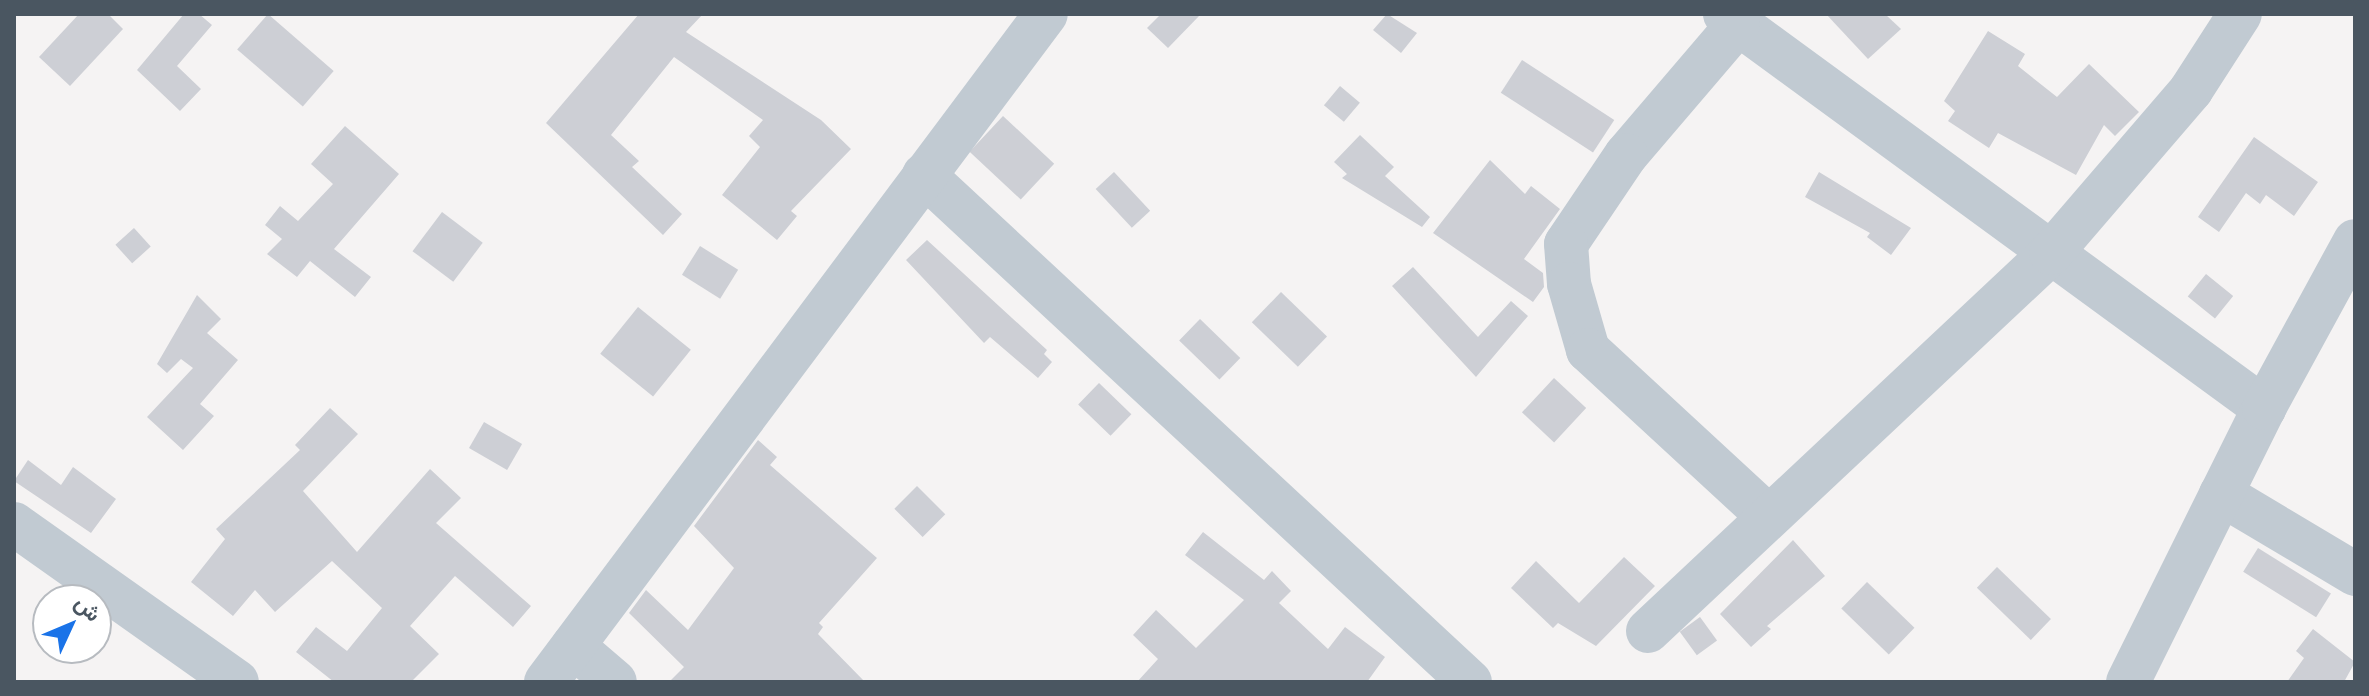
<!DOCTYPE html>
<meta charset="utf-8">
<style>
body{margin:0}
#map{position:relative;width:2369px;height:696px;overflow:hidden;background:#f5f3f3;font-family:Helvetica,Vazirmatn,sans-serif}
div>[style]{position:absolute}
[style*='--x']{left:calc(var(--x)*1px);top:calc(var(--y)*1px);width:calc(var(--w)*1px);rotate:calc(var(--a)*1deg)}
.building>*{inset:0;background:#cdcfd5;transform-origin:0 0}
.minor>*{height:44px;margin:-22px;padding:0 22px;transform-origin:22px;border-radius:22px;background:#c1cad2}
span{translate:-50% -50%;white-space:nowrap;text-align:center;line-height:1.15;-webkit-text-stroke:8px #fff;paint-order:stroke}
.frame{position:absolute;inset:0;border:16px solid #4a5661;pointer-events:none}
.north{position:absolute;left:32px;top:584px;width:80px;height:80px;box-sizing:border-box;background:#fff;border:2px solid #b7bbc0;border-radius:50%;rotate:46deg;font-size:22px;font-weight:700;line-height:32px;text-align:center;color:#4a5661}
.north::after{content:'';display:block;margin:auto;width:28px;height:36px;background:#1a73e8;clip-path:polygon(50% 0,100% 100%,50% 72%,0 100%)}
</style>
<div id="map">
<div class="building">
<div style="clip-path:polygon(79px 14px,108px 14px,123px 29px,70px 86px,39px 57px)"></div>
<div style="clip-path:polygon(184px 14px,199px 14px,212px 25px,177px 66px,201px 89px,180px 111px,137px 70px)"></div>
<div style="left:268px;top:14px;width:87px;height:47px;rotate:41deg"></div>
<div style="clip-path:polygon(639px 14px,703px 14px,686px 32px,821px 120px,851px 149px,791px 211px,797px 216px,777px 240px,722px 195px,760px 147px,749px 136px,763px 120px,674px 57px,611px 135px,639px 161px,632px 167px,682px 214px,663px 235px,546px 123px)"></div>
<div style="clip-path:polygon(1161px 14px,1201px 14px,1168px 48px,1147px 28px)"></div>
<div style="clip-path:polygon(1387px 14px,1417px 33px,1401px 53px,1373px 30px)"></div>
<div style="clip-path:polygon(1826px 14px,1885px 14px,1901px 29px,1868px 59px)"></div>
<div style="clip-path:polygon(1988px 31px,2025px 54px,2018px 66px,2057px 97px,2089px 64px,2139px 112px,2115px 136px,2104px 125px,2076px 175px,1998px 133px,1989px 148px,1948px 121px,1955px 111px,1944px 101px)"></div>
<div style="left:1522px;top:60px;width:110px;height:39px;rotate:33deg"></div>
<div style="left:1340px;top:86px;width:26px;height:25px;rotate:40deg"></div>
<div style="left:1003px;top:116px;width:70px;height:49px;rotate:43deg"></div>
<div style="clip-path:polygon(345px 126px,399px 174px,334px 249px,371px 277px,355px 297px,310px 261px,297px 277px,267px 254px,282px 239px,265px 225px,280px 206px,298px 221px,333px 184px,311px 164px)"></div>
<div style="clip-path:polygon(1360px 135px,1394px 167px,1385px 176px,1430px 217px,1422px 227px,1342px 178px,1347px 174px,1334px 162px)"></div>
<div style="clip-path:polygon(2254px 137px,2318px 182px,2294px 216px,2266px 195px,2260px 204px,2246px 193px,2219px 232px,2198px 217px)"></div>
<div style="clip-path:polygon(1490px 160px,1525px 194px,1531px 186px,1560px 209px,1524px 259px,1543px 273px,1544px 287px,1533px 302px,1433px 233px)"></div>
<div style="left:1114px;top:172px;width:53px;height:25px;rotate:47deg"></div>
<div style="clip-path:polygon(1819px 172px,1911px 228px,1891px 255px,1867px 237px,1870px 233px,1805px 197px)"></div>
<div style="left:442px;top:212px;width:51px;height:49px;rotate:37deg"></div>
<div style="left:134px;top:228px;width:25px;height:25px;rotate:48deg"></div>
<div style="clip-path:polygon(927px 240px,1047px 350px,1044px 354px,1052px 362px,1038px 378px,990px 337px,984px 343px,906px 260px)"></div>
<div style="left:700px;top:246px;width:45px;height:34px;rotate:32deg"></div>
<div style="clip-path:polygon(1413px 267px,1478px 337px,1511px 301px,1528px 316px,1476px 377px,1392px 286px)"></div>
<div style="left:2206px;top:274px;width:35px;height:29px;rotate:39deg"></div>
<div style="left:1281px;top:292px;width:64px;height:42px;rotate:44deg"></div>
<div style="clip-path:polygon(197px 295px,221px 319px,207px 333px,238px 360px,200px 404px,214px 416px,183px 450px,147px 417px,193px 368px,181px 359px,167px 373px,157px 364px)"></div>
<div style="left:638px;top:307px;width:68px;height:60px;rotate:39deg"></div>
<div style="left:1200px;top:319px;width:56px;height:30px;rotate:44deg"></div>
<div style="left:1554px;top:378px;width:44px;height:47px;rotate:43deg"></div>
<div style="left:1099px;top:383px;width:45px;height:30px;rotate:44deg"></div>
<div style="clip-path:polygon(330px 408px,358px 434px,303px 491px,357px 552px,430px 469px,461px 498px,436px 523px,531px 606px,513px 627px,455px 576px,410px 626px,439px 654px,411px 682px,334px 682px,296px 652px,316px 627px,347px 651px,382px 608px,332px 561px,275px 612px,255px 590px,233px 616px,191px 582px,225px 539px,216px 529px,300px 450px,295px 445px)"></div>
<div style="left:484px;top:422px;width:44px;height:30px;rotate:30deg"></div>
<div style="clip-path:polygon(758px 440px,777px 457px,770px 465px,877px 558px,819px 623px,823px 627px,818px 634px,865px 682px,669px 682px,684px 667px,629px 613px,646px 590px,688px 630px,734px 568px,694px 526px)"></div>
<div style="clip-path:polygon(28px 460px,61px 485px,73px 467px,116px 499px,91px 533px,14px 481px)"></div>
<div style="left:917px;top:486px;width:40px;height:32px;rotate:45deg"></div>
<div style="clip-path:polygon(1203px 532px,1264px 580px,1272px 571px,1291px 591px,1279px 603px,1328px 649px,1345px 627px,1385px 657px,1367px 682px,1137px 682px,1158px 659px,1133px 635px,1156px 610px,1196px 648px,1244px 600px,1185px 555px)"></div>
<div style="clip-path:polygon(1793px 540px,1825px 576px,1767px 626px,1771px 629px,1751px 647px,1720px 614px)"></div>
<div style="left:2258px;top:548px;width:86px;height:28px;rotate:32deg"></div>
<div style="clip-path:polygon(1624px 557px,1655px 586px,1596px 646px,1558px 623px,1553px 628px,1511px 588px,1536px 561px,1579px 603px)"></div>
<div style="left:1997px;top:567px;width:75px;height:29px;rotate:44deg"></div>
<div style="left:1867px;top:582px;width:66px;height:37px;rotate:44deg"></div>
<div style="left:1700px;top:617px;width:29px;height:25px;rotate:54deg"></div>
<div style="clip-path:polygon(2313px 629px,2355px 662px,2344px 682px,2287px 682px,2304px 658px,2296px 651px)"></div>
</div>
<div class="minor">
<div style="--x:1725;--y:14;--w:668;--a:36.17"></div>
<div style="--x:1738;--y:24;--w:172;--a:130.5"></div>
<div style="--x:1626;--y:155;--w:107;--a:124"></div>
<div style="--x:1566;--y:244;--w:40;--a:85.7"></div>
<div style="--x:1569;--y:284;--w:69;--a:73.9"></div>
<div style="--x:1588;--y:350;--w:246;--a:42.7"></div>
<div style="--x:924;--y:175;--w:745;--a:42.88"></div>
<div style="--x:2221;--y:494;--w:156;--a:30.8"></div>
<div style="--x:14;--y:524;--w:273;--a:35.3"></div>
<div style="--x:1648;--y:631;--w:553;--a:-43.17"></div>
<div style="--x:2051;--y:253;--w:215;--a:-49.3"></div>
<div style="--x:2191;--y:90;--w:90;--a:-57.2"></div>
<div style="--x:573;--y:646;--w:55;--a:40.6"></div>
<div style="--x:546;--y:682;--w:834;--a:-53.19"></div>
<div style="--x:2128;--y:682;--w:306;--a:-63.6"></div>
<div style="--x:2264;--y:408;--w:190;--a:-61.4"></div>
</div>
<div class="frame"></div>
<div class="north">ش</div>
</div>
